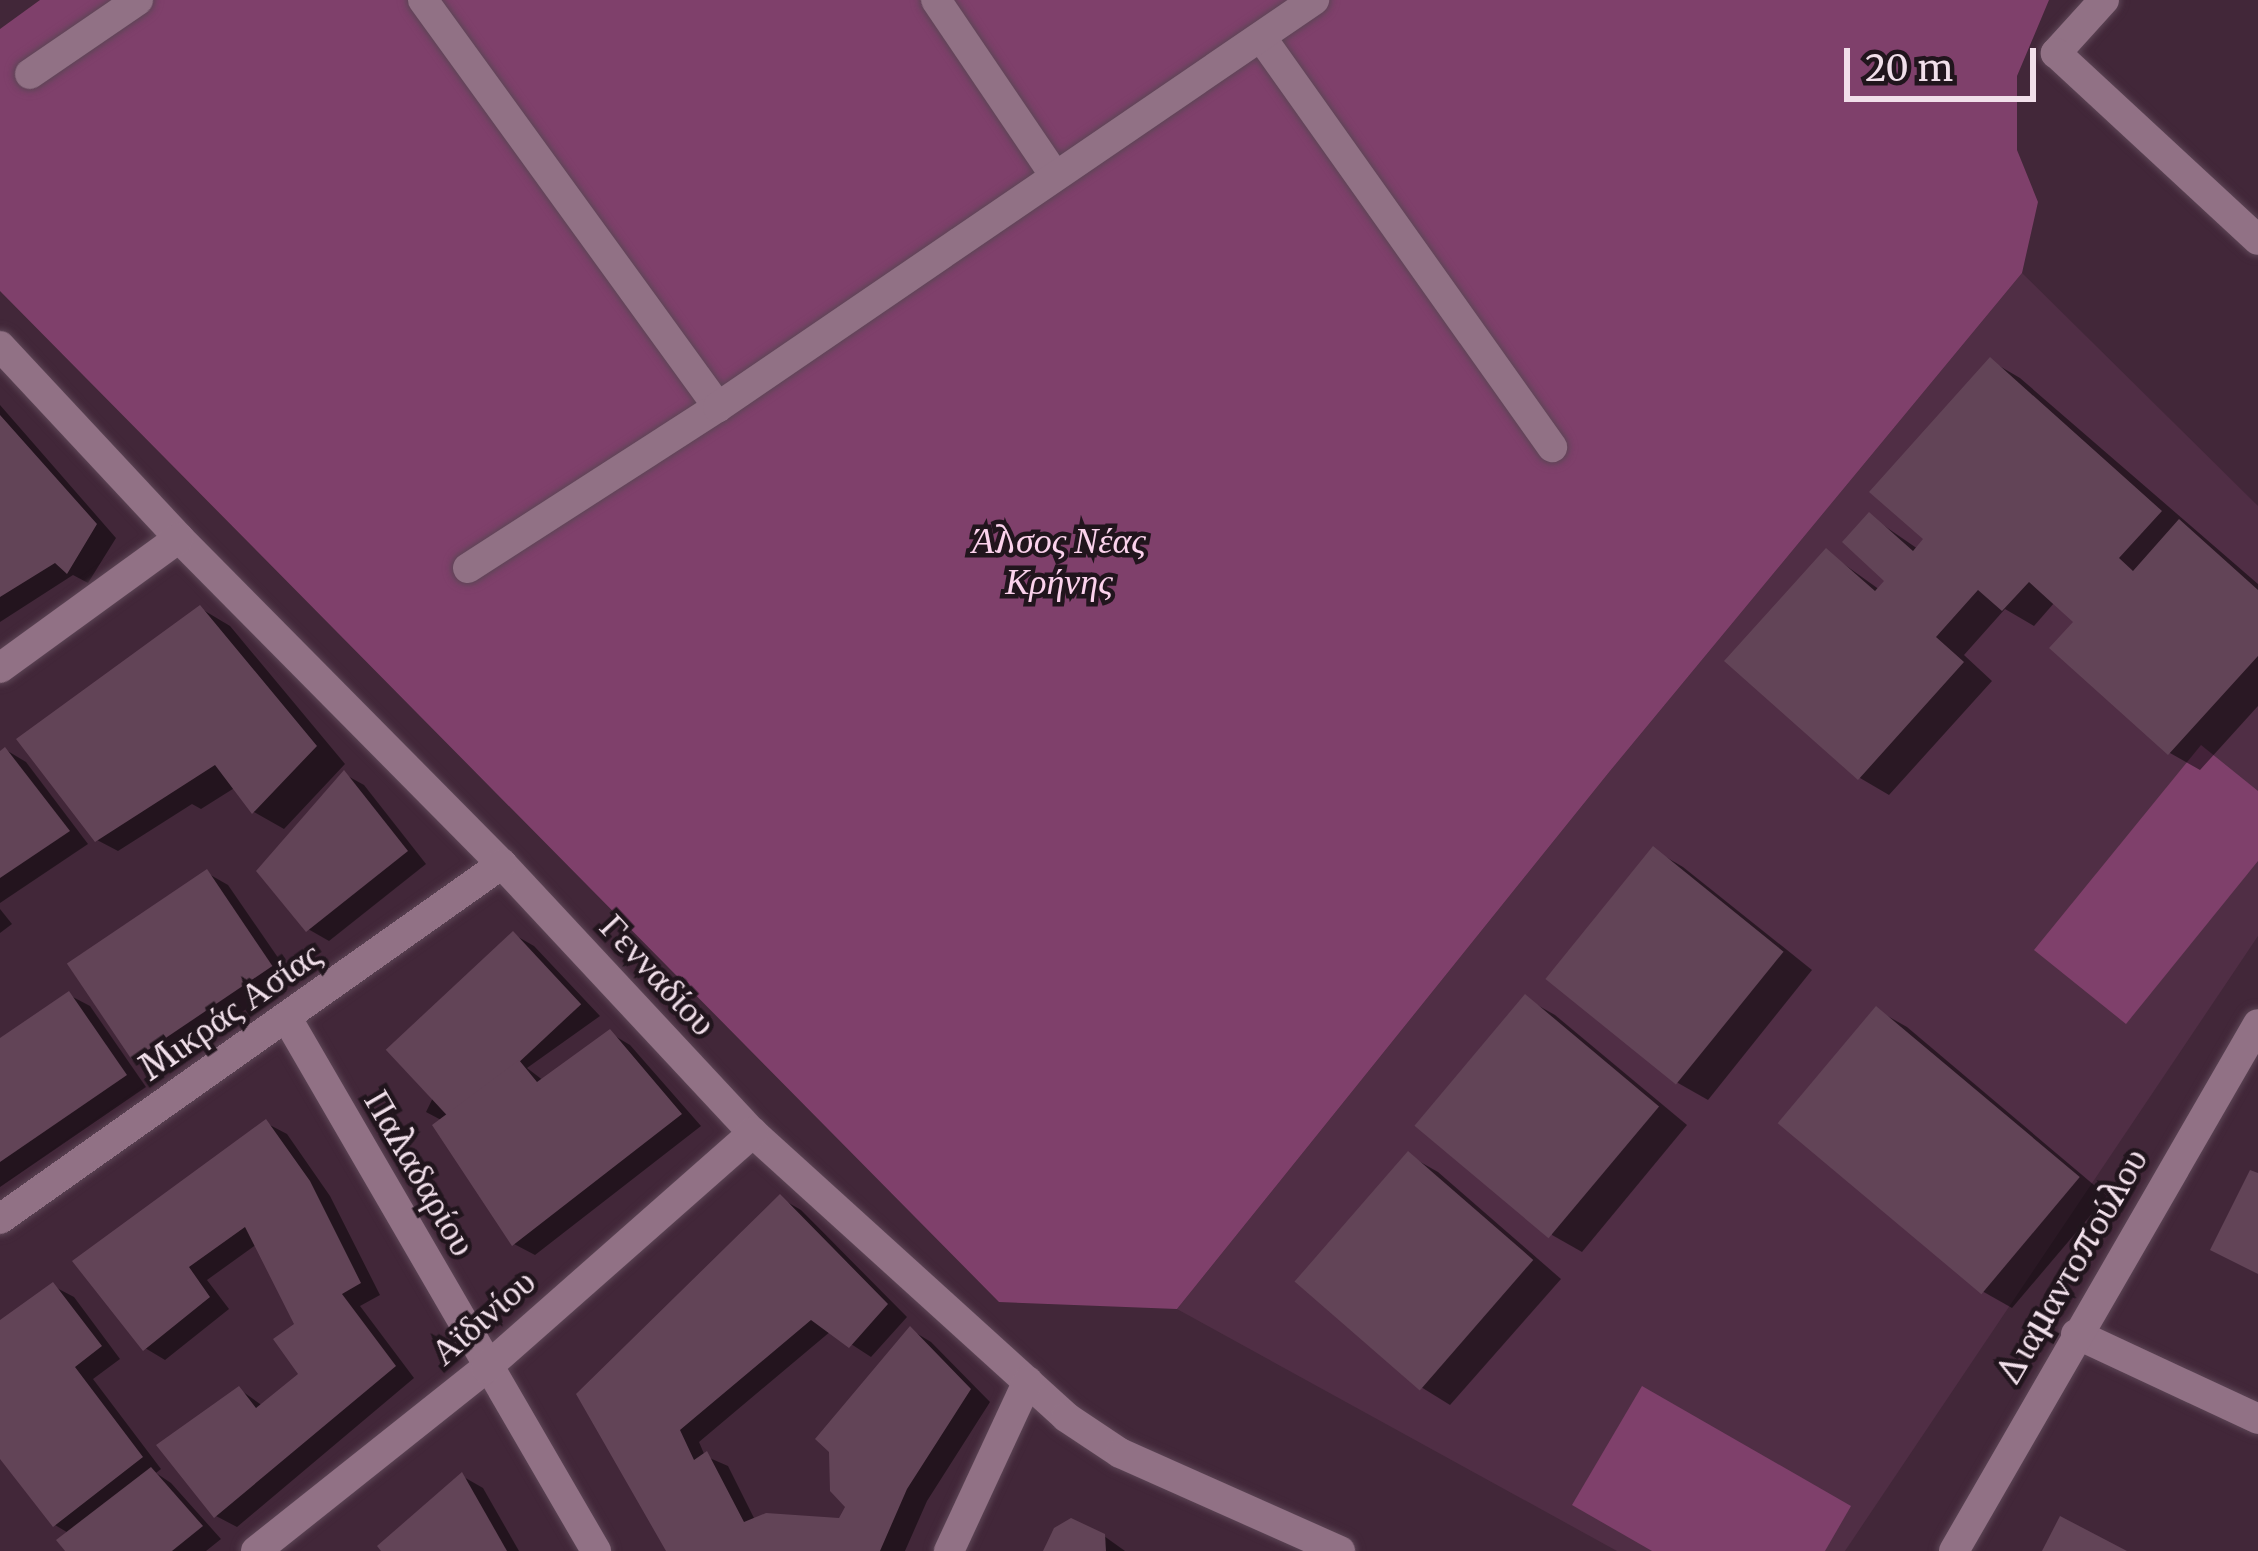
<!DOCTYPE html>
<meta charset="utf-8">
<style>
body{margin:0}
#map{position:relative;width:2258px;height:1551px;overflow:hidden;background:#422739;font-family:Merriweather,serif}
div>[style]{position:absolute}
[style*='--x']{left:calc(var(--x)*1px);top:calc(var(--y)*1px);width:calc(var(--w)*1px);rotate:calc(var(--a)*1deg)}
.built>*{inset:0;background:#502e45}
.green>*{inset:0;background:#7f406b}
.shadow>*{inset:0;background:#0007}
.building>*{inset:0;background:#624457;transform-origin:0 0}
.roads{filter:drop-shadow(0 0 3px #5c4555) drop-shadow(0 0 3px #5c4555)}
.lane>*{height:30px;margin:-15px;padding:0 15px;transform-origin:15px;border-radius:15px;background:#917185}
.street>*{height:30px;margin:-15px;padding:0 15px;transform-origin:15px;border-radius:15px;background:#917185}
span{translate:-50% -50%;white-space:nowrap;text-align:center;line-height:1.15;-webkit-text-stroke:9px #21151d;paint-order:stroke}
.park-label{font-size:36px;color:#fbd2ec;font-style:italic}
.street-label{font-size:36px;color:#f1dfea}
.scale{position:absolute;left:1844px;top:48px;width:192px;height:54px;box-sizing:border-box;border:6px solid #f1dfea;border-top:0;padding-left:15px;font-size:36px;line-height:42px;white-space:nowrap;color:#f1dfea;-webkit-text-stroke:9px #21151d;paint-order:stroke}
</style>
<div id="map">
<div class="built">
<div style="clip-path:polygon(2022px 273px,2258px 506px,2258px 936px,1845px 1551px,1617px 1551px,1177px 1309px,1610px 771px)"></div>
</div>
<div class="green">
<div style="clip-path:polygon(40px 0,2049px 0,2017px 76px,2017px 150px,2038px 202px,2022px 273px,1610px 771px,1177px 1309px,999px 1302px,0 291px,0 29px)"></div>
<div style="clip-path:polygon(2201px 745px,2258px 791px,2258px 861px,2126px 1024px,2034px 950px)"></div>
<div style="clip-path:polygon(1642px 1386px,1851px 1506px,1825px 1551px,1652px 1551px,1572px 1505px)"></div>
</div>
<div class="shadow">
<div style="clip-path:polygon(1991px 361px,2020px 378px,2258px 584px,2258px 706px,2200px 770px,2170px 753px,2053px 648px,2077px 622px,2055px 602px,2034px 626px,2005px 609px,1964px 655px,1992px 681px,1889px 795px,1860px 778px,1827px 552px,1880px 590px,1888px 580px,1870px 516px,1918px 549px,1927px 539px)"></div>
<div style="clip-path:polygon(0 405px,116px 538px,88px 583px,73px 575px,0 622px)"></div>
<div style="clip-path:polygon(200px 608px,230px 626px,345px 764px,284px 829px,254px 812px,236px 787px,201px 809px,192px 804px,118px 851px,97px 840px)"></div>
<div style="clip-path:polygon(6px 750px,26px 762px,88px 844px,0 903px,0 754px)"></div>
<div style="clip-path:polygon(344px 774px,364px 785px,426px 864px,329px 941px,308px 929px)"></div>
<div style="clip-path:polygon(1654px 850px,1683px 867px,1812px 970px,1708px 1100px,1678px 1083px,1549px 979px)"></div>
<div style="clip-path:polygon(207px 873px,228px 885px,292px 978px,158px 1069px,137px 1058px)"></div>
<div style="clip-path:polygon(0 909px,12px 924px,0 933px)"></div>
<div style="clip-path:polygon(513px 934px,534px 946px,600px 1016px,527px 1068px,544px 1081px,610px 1033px,630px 1045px,701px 1126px,535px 1255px,514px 1244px,443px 1121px,426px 1112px)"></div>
<div style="clip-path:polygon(69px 995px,90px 1006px,146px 1087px,0 1187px,0 1041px)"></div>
<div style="clip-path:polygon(1525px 998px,1555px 1015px,1687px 1125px,1582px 1252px,1552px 1235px)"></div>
<div style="clip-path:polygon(1877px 1010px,1907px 1027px,2107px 1196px,2012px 1308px,1982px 1291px)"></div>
<div style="clip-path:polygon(266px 1123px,287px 1134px,330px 1196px,380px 1295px,360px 1306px,414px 1378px,237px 1527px,216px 1516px,239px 1389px,263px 1406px,302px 1375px,298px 1325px,257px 1244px,207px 1280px,229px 1309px,165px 1360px,145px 1348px)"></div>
<div style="clip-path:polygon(1408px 1155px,1438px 1172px,1561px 1279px,1450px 1405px,1421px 1387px)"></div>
<div style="clip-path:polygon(780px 1198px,801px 1210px,907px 1317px,871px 1357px,831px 1331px,699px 1442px,705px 1456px,728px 1466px,755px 1520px,841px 1521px,911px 1330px,931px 1342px,990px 1402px,927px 1501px,905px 1551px,670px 1551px,580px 1395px)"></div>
<div style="clip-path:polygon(53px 1286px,74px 1297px,120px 1359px,93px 1379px,161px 1469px,156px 1473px,171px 1483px,221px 1539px,206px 1551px,69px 1551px,70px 1534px,55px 1525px,0 1451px,0 1324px)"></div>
<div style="clip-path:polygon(462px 1476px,483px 1488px,519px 1551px,385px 1551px)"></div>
<div style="clip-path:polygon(1104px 1536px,1125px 1551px,1047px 1551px)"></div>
</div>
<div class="building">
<div style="clip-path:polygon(1990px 357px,2162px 511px,2119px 558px,2133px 571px,2179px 519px,2258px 590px,2258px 656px,2168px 755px,2049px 648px,2073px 622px,2029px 582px,2002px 611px,1978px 590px,1936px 637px,1964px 662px,1858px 780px,1724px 661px,1826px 548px,1875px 591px,1884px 581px,1842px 542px,1869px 512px,1913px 551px,1923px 539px,1869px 492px)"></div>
<div style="clip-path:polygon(0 415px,97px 524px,67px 574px,55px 563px,0 597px)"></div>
<div style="clip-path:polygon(200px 605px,317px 746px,252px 814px,215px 765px,95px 842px,16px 739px)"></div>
<div style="clip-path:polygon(5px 747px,70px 831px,0 878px,0 751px)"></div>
<div style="clip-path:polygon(344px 770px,408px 851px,306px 932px,256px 871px)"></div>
<div style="left:1653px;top:846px;width:168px;height:171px;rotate:39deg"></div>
<div style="left:207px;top:869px;width:117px;height:169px;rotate:56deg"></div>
<div style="left:513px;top:931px;width:100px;height:174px;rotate:47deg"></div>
<div style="clip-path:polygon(69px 991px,127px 1075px,0 1162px,0 1038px)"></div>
<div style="left:1525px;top:994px;width:175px;height:172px;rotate:40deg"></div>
<div style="left:1876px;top:1006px;width:266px;height:153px;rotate:40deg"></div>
<div style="clip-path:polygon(610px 1029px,682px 1114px,512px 1246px,432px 1125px,519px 1060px,537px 1082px)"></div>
<div style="clip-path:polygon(266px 1119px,310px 1181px,361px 1283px,342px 1294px,396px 1366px,214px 1518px,156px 1445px,239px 1386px,256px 1408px,298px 1374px,273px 1339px,294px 1324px,245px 1227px,189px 1267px,210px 1297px,143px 1351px,72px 1261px)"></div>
<div style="left:1408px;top:1151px;width:166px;height:173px;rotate:41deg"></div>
<div style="clip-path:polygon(2250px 1170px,2258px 1173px,2258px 1274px,2210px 1250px)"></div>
<div style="clip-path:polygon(780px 1194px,888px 1304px,849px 1348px,811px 1320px,680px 1430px,694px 1460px,707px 1451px,744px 1522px,766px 1513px,839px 1518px,845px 1507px,830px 1491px,829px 1452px,815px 1439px,910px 1326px,971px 1389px,907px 1489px,880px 1551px,666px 1551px,576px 1394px)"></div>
<div style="clip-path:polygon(53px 1282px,102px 1346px,75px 1367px,143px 1457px,53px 1527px,0 1459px,0 1320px)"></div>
<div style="clip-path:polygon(151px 1467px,203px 1526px,172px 1551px,65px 1551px,56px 1540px)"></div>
<div style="clip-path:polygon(462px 1472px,507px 1551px,381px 1551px,377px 1546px)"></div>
<div style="clip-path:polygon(2060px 1516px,2127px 1551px,2042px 1551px)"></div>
<div style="clip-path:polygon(1071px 1518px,1105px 1534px,1106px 1551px,1043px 1551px,1054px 1528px)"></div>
</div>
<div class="roads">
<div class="lane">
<div style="--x:423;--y:0;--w:503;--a:54.06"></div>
<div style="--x:936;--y:0;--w:212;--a:55.9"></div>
<div style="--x:1261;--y:37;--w:503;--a:54.63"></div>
<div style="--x:30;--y:74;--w:131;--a:-34.4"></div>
<div style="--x:468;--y:568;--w:297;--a:-32.8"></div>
<div style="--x:718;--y:407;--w:722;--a:-34.33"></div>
</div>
<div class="street">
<div style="--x:2104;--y:0;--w:72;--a:132.2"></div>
<div style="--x:2056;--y:53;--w:275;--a:42.8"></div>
<div style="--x:0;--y:346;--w:262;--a:47"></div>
<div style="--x:179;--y:538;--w:459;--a:45.3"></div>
<div style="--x:502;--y:864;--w:368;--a:47"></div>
<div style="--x:753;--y:1133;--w:423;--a:42.2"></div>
<div style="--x:1066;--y:1417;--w:65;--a:33.7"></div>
<div style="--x:1120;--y:1453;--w:241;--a:24"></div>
<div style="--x:0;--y:668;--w:221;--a:-36"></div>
<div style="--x:288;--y:1020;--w:614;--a:59.88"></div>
<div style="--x:0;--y:1219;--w:615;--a:-35.27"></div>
<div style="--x:2076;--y:1334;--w:201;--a:25"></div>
<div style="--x:256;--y:1551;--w:294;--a:-38.5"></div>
<div style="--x:486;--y:1368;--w:356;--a:-41.4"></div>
<div style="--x:949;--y:1551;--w:187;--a:-65.1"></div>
<div style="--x:1954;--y:1551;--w:608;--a:-60.02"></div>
</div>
</div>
<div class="park-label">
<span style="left:1059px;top:561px">Άλσος Νέας<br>Κρήνης</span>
</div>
<div class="street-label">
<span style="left:658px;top:975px;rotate:47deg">Γενναδίου</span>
<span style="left:230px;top:1011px;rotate:-35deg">Μικράς Ασίας</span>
<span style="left:420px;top:1173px;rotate:60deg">Παλαδαρίου</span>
<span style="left:2071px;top:1267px;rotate:-60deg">Διαμαντοπούλου</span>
<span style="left:483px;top:1317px;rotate:-41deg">Αϊδινίου</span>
</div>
<div class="scale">20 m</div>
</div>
